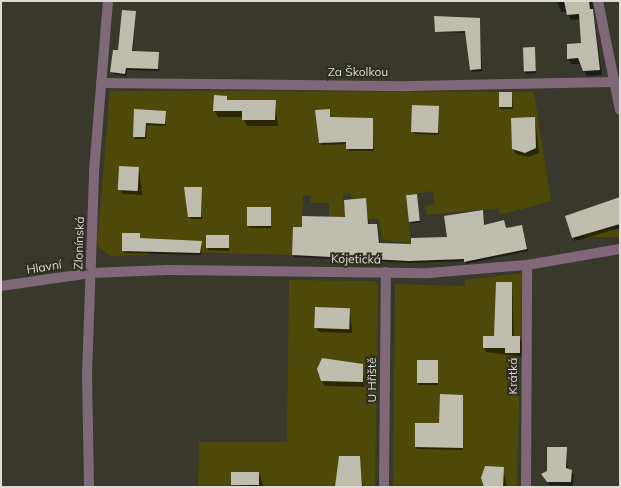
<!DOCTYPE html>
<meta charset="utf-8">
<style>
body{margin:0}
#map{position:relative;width:621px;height:488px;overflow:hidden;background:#38382c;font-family:Mulish,sans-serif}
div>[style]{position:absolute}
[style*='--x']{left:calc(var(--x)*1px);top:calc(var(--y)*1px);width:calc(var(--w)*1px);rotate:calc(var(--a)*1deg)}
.green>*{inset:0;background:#4d4a09;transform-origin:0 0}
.shadow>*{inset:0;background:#0007}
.building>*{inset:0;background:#bebdae;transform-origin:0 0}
.minor>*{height:10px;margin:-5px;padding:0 5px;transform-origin:5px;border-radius:5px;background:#7f6878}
span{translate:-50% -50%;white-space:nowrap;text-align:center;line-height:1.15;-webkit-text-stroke:4px #2e2e22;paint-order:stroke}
.street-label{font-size:12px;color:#dcdcd5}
.frame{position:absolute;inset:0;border:2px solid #dcdcd5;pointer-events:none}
</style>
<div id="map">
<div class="green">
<div style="clip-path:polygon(110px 91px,534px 92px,551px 201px,500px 215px,498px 208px,427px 215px,425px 206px,435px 204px,433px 191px,406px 195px,411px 243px,382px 240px,379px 219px,353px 219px,351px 194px,343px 195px,345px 221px,329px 219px,329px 203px,311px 203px,311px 196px,303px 195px,302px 227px,293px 227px,292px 255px,148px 251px,148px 255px,111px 256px,97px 246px)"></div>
<div style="left:620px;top:229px;width:8px;height:48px;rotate:90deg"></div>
<div style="clip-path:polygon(522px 273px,517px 487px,393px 487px,395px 284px,465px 286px,465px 280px)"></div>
<div style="clip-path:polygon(289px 280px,374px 281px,378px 284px,375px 487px,198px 487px,199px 442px,287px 442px)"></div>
</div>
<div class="shadow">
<div style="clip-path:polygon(557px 1px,592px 1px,602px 75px,587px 76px,580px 64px,571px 64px,568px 58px,582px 44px,581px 19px,571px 20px,567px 12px,561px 12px)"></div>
<div style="clip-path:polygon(135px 12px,133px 52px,158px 53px,159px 71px,127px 70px,126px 76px,113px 74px,114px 51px,119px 51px)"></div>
<div style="clip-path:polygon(480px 19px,482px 71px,472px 72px,466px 33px,436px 32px)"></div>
<div style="clip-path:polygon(535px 48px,536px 73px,526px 74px,524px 71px)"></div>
<div style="clip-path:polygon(512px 93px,513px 109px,501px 109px,499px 107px)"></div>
<div style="clip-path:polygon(226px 97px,229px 101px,275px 101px,278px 126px,247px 126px,243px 117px,218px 117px,214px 110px)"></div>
<div style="clip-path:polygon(438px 107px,439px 135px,414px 134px,413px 132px)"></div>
<div style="clip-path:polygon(135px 110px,165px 112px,166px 126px,147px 125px,146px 139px,135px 139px)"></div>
<div style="clip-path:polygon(329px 110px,331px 118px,372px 119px,374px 151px,349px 151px,347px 144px,321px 145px)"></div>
<div style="clip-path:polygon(535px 118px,539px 153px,528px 157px,516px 154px,513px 148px)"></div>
<div style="clip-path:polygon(139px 168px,142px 195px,123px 194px,120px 189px)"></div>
<div style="clip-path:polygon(201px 188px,202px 219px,191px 219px,189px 217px)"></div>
<div style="clip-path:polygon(417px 195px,420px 223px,411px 223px,407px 196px)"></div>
<div style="clip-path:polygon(620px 198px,620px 228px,575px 241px,573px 238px)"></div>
<div style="clip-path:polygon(365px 199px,369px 225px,377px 225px,380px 244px,412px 245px,448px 238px,482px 211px,485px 226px,506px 229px,522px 226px,528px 251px,467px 264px,465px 261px,411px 263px,294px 257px,303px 228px,346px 218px)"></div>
<div style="clip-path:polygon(271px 208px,271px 228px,249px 228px,248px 225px)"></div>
<div style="clip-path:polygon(139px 234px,140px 239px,202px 242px,201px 255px,124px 253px)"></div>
<div style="clip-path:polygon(207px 236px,228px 236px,229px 251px,208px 250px)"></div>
<div style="clip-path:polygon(512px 282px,514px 337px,522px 341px,522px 357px,486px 352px,484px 348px,495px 337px)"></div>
<div style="clip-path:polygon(350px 309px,352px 333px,319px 332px,316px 327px)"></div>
<div style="clip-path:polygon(437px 361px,438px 385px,419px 385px,417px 383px)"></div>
<div style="clip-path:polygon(362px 365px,365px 387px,325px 386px,322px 381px)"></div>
<div style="clip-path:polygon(463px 396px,463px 450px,417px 449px,416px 447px)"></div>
<div style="clip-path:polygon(566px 448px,568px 470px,574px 475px,573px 486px,550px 485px,544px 479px)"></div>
<div style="clip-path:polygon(359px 457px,363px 487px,337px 487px)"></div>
<div style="clip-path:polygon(503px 468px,507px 487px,485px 487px)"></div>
<div style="clip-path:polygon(259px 473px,264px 487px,232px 485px)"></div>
</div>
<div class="building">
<div style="clip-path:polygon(564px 1px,589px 1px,590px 9px,593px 9px,600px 70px,583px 71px,578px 58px,567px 59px,567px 44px,581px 43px,579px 14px,567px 15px)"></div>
<div style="clip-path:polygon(122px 10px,136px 11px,132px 51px,159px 52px,158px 69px,126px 68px,125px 74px,110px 72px,113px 50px,118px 50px)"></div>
<div style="clip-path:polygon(434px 16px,480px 18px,481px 69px,470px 70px,465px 31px,435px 32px)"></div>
<div style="left:535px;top:47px;width:24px;height:12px;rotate:88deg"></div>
<div style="left:499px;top:92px;width:13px;height:15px"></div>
<div style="clip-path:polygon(214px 95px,227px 96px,227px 100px,276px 100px,275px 120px,242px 120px,242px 111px,213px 111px)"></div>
<div style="left:412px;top:105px;width:27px;height:27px;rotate:2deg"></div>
<div style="clip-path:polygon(134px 109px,166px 111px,165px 124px,146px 123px,145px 137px,133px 137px)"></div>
<div style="clip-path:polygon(330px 109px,330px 117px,373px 118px,373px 149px,346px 149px,346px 142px,319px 143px,315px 110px)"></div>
<div style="clip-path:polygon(535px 117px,536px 148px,525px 153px,512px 149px,511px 118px)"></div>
<div style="left:119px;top:166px;width:20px;height:24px;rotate:3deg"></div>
<div style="clip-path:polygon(184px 187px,202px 187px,201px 217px,188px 217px)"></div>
<div style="left:417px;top:194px;width:27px;height:11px;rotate:84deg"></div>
<div style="clip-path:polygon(620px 197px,620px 224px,572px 238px,565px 216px)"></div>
<div style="clip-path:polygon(366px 198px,368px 224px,377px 224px,379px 243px,411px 244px,411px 238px,447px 237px,444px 216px,483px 210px,484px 225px,504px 220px,506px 228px,522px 225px,527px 249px,464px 262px,464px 259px,409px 261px,292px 255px,293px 227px,302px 227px,302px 216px,345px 217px,344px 200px)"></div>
<div style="left:247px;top:207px;width:24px;height:19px"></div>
<div style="clip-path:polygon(122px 233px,140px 233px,140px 238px,202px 241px,200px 253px,122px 251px)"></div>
<div style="left:206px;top:235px;width:23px;height:13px"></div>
<div style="clip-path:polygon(496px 282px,512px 282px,512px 336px,520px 336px,520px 353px,505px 353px,505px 348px,483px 348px,483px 336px,494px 336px)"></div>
<div style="left:315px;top:307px;width:35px;height:21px;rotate:2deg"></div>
<div style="clip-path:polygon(322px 358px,363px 364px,363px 382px,321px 381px,317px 369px)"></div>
<div style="left:417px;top:360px;width:21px;height:23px"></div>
<div style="clip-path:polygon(440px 394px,463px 395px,463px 448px,415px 447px,415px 423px,439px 423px)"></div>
<div style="clip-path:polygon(547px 447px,567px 447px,566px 468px,572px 470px,571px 482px,547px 482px,541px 474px,547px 471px)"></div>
<div style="clip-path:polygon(339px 456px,360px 456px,362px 487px,335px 487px)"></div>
<div style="clip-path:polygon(485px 466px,504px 467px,503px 487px,484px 487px,481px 478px)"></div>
<div style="left:231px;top:472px;width:28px;height:13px"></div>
</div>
<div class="minor">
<div style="--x:598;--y:1;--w:111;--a:78.6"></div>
<div style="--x:101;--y:83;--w:308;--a:0.6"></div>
<div style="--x:409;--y:86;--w:206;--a:-1.1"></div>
<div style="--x:1;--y:286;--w:91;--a:-8.2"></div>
<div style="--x:91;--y:273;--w:76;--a:-2.3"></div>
<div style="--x:167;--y:270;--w:262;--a:0.7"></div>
<div style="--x:429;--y:273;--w:98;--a:-4.7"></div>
<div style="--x:527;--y:265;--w:94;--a:-9.8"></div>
<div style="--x:89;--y:487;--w:112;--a:-91"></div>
<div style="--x:87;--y:375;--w:204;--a:-88"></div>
<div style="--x:94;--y:171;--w:171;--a:-85.3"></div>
<div style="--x:384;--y:487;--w:215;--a:-89.5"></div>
<div style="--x:526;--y:487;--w:222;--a:-89.7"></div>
</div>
<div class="street-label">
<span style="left:358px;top:72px">Za Školkou</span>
<span style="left:79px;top:243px;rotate:-88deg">Zlonínská</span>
<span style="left:356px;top:259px;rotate:1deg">Kojetická</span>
<span style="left:44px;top:267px;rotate:-9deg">Hlavní</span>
<span style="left:513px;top:376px;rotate:-90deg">Krátká</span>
<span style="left:372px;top:380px;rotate:-90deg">U Hřiště</span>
</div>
<div class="frame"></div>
</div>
